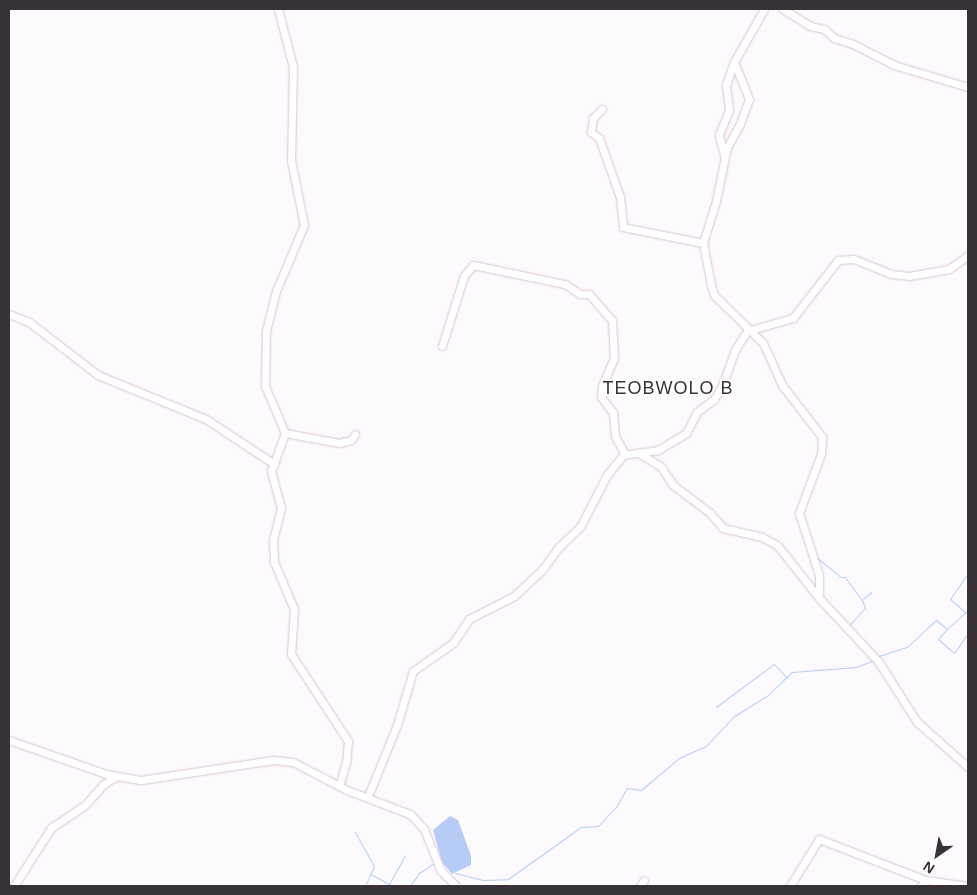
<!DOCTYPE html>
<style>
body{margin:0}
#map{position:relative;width:977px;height:895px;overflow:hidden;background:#fdfafd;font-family:Helvetica,sans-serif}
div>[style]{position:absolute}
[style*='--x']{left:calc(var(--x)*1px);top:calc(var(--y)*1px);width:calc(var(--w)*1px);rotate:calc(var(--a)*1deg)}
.water>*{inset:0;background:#b6ccf7}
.stream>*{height:1px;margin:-0.5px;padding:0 0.5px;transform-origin:0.5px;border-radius:0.5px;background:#b6ccf7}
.roads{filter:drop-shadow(0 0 1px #d6c5d5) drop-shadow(0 0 1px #d6c5d5)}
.minor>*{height:7px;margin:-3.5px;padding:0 3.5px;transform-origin:3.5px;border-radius:3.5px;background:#fff}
span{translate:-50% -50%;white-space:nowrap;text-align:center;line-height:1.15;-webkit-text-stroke:4px #fff;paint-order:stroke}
.quarter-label{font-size:18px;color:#383238;letter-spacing:1px}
.frame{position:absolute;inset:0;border:10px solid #383238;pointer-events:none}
.north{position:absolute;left:912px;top:830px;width:50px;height:50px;-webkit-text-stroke:4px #fff;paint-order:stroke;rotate:213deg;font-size:14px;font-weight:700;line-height:20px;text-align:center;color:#383238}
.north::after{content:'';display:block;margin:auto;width:18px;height:22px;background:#383238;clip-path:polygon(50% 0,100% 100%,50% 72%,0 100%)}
</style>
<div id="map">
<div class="water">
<div style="clip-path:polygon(450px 816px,458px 820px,471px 856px,471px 865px,452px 874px,442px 862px,433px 830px)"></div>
</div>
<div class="stream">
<div style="--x:816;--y:557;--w:32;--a:39"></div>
<div style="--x:841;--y:577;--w:4;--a:0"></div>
<div style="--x:845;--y:577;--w:29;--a:54"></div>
<div style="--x:862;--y:600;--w:9;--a:69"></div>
<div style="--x:865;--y:608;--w:23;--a:133"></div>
<div style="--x:863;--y:599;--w:11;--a:-41"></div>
<div style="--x:965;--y:612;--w:20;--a:-139"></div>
<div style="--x:950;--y:599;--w:32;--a:-55"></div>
<div style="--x:947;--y:629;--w:13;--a:132"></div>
<div style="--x:938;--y:639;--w:21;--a:41"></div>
<div style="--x:954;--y:653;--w:24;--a:-55"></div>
<div style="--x:879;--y:656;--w:29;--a:-18"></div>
<div style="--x:907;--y:647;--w:40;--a:-43"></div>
<div style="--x:936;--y:620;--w:14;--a:39"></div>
<div style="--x:947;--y:629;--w:28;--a:-42"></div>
<div style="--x:716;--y:707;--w:72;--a:-36.6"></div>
<div style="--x:774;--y:664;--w:19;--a:47"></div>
<div style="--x:355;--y:832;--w:39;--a:61"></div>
<div style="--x:374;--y:866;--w:22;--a:114"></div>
<div style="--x:455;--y:873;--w:29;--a:14"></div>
<div style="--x:483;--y:880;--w:25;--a:-2"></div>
<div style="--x:508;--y:879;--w:90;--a:-35.5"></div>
<div style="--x:581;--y:827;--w:17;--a:-3"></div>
<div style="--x:598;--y:826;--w:26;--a:-47"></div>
<div style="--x:616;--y:807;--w:22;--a:-60"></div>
<div style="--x:627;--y:788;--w:14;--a:8"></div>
<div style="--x:641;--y:790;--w:50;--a:-40.1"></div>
<div style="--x:679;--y:758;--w:30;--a:-24"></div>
<div style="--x:706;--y:746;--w:40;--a:-47"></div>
<div style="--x:733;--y:717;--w:40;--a:-32"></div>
<div style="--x:767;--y:696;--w:35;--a:-44"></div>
<div style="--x:792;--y:672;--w:64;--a:-4.5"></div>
<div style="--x:856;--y:667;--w:19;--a:-21"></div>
<div style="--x:371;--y:874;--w:20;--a:30"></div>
<div style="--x:388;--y:886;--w:35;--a:-61"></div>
<div style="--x:410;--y:886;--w:16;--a:-55"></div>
<div style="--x:419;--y:873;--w:18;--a:-34"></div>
</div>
<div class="roads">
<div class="minor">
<div style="--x:278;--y:9;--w:60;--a:75.5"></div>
<div style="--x:293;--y:67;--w:93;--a:91.2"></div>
<div style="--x:291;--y:160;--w:66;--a:78.7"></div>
<div style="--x:304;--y:225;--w:72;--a:113"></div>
<div style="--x:276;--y:291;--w:41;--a:104"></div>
<div style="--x:266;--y:331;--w:55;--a:91"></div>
<div style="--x:265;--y:386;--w:51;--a:66.9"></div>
<div style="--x:285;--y:433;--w:40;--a:110.2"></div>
<div style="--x:271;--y:471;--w:38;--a:75"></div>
<div style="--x:281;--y:508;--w:34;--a:104"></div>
<div style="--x:273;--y:541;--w:21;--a:87"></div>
<div style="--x:274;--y:562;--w:51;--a:66.9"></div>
<div style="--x:294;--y:609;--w:45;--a:93.8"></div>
<div style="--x:291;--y:654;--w:104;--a:56.8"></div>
<div style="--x:348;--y:741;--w:21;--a:95"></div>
<div style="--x:346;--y:762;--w:25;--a:106"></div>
<div style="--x:783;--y:9;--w:32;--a:32"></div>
<div style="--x:810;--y:26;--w:14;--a:12"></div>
<div style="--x:824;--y:29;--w:13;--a:42"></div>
<div style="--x:834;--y:38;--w:20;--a:18"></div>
<div style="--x:853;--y:44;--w:46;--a:27.1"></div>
<div style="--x:894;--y:65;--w:77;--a:16.6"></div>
<div style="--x:734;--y:62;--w:40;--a:68"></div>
<div style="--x:749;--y:99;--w:27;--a:110"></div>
<div style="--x:740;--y:124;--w:26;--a:119"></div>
<div style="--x:727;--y:147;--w:55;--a:101.5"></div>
<div style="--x:716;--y:201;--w:44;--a:107.2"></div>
<div style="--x:703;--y:243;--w:43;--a:79.2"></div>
<div style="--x:711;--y:285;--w:10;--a:73"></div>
<div style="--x:714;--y:295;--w:69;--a:44.4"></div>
<div style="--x:763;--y:343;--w:46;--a:65.7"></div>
<div style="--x:782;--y:385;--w:66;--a:52.4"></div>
<div style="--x:822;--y:437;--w:17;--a:93"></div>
<div style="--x:821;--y:454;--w:63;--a:110.4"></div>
<div style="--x:799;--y:513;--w:65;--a:72.1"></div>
<div style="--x:819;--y:575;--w:23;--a:90"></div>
<div style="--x:819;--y:598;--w:86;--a:46.9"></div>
<div style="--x:878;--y:661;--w:72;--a:57.4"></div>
<div style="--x:917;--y:722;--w:68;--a:41.4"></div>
<div style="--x:602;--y:109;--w:13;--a:135"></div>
<div style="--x:593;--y:118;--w:14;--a:98"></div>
<div style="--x:591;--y:132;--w:10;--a:37"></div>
<div style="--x:599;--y:138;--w:63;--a:70.4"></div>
<div style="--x:620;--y:197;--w:30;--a:84"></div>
<div style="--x:623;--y:227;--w:82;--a:11.3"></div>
<div style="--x:724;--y:155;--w:21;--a:-104"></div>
<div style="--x:719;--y:135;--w:27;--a:-68"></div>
<div style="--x:729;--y:110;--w:25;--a:-97"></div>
<div style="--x:726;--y:85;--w:24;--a:-71"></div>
<div style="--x:734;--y:62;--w:61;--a:-60.5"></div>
<div style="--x:9;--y:314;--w:22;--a:22"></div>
<div style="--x:29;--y:322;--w:87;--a:37.5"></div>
<div style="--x:98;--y:375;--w:117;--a:22.2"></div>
<div style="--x:206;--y:419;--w:82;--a:33.5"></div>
<div style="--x:442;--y:346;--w:73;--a:-72.6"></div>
<div style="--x:464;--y:276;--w:14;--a:-51"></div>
<div style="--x:473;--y:265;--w:94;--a:11.7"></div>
<div style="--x:565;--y:284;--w:18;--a:34"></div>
<div style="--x:580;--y:294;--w:9;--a:0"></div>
<div style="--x:589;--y:294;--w:35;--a:49"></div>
<div style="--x:612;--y:320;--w:38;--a:87"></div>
<div style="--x:614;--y:358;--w:30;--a:113"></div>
<div style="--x:602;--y:386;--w:11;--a:95"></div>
<div style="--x:601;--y:397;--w:20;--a:53"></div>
<div style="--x:613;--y:413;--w:23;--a:85"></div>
<div style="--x:615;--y:436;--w:21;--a:61"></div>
<div style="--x:285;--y:433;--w:55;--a:10.5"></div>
<div style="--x:339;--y:443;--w:12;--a:-14"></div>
<div style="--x:351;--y:440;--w:7;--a:-56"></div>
<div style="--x:639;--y:453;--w:26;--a:32"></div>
<div style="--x:661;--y:467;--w:22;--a:56"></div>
<div style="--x:673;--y:485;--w:46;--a:37.1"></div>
<div style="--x:710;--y:513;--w:20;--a:49"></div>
<div style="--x:723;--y:528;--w:40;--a:13"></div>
<div style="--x:762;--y:537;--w:17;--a:28"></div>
<div style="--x:777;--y:545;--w:68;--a:51.6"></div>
<div style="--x:9;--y:740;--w:103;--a:19.3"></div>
<div style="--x:106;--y:774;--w:36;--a:10"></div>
<div style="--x:141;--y:780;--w:134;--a:-8.6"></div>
<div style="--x:273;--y:760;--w:20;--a:6"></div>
<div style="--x:293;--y:762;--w:61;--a:27.4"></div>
<div style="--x:347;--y:790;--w:67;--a:20.9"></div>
<div style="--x:410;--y:814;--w:21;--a:47"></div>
<div style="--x:424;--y:829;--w:45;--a:68"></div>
<div style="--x:441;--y:871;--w:21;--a:45"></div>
<div style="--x:368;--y:796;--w:77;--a:-67.8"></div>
<div style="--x:397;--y:725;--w:56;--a:-73.5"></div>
<div style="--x:413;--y:671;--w:49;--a:-35"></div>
<div style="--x:453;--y:643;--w:29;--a:-56"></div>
<div style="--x:469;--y:619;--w:51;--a:-27.1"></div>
<div style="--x:514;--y:596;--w:38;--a:-43"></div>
<div style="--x:542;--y:570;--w:29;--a:-54"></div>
<div style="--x:559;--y:547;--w:29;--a:-44"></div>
<div style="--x:580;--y:527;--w:59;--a:-62.6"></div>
<div style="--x:607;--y:475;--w:26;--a:-51"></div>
<div style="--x:623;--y:455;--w:35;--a:-8"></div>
<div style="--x:658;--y:450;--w:33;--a:-31"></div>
<div style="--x:686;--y:433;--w:24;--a:-62"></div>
<div style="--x:697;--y:412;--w:21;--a:-37"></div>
<div style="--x:714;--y:399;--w:15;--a:-58"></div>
<div style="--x:722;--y:386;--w:38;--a:-70"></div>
<div style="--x:735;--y:350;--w:22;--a:-58"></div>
<div style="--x:747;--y:331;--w:48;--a:-15.8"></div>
<div style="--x:793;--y:318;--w:73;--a:-52.2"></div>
<div style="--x:838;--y:260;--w:16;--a:-4"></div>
<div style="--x:854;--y:259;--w:40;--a:22"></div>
<div style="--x:891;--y:274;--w:18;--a:6"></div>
<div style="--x:909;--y:276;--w:41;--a:-9.9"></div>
<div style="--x:949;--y:269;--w:24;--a:-36"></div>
<div style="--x:14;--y:886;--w:69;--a:-57.5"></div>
<div style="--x:51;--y:828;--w:41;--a:-34.1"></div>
<div style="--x:85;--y:805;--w:28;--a:-48"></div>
<div style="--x:104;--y:784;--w:15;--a:-32"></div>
<div style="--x:640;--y:886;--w:7;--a:-56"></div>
<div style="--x:790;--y:886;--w:55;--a:-58.3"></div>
<div style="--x:819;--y:839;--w:114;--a:21.1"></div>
<div style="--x:921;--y:886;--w:7;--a:-56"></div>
<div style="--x:925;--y:880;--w:43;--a:7.9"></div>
</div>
</div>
<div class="quarter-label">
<span style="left:668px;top:388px">TEOBWOLO B</span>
</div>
<div class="frame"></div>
<div class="north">N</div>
</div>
